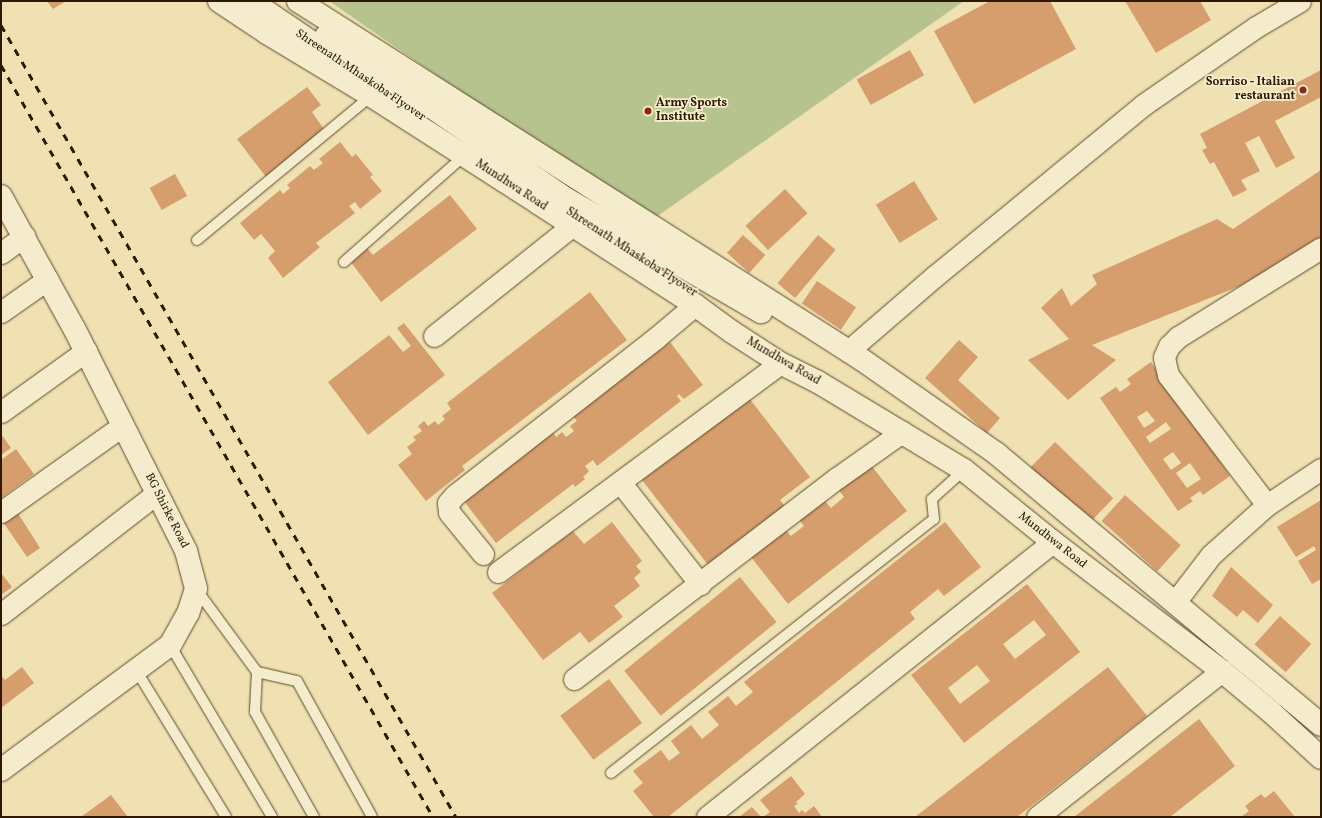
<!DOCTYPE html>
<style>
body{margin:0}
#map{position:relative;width:1322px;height:818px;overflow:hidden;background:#f0e1b2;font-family:Vollkorn,serif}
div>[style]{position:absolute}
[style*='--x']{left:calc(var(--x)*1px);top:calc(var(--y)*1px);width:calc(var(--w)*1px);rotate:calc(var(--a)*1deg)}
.green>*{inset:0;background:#b7c38e}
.building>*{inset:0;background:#d69d6d;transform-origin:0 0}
.roads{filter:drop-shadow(0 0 1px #5e4a2c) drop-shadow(0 0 1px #5e4a2c)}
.service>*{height:10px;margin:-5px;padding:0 5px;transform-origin:5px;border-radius:5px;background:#f5eccd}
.minor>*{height:21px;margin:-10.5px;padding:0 10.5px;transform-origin:10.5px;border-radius:10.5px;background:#f5eccd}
.tertiary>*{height:22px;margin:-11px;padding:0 11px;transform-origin:11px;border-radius:11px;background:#f5eccd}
.secondary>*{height:22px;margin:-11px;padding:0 11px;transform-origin:11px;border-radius:11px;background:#f5eccd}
.rail>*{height:3px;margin-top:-1.5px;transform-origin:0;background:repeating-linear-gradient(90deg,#2e1800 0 7px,transparent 0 14px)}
.dots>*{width:11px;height:11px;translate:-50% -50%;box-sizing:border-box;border:2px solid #f5eccd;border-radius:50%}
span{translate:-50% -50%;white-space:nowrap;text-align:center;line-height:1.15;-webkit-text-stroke:3.5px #f5eccd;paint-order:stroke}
.street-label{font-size:12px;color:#2e1800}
.poi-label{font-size:12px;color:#2e1800;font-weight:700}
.right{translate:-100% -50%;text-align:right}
.left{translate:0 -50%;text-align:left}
.frame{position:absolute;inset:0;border:2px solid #2e1800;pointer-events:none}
</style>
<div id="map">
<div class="green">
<div style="clip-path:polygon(329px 1px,964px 1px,649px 222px)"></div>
</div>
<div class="building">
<div style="clip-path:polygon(47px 1px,66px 1px,53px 9px)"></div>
<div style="clip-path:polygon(990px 1px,1050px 1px,1076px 49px,974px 104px,934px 31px)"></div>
<div style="clip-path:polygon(1125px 1px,1200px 1px,1211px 20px,1156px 53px)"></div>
<div style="left:910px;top:50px;width:29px;height:61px;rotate:61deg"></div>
<div style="clip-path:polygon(1321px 70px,1321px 97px,1275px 121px,1295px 158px,1276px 168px,1259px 136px,1245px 143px,1260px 171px,1241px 180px,1247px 190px,1233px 197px,1214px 162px,1210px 164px,1202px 150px,1207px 148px,1200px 134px)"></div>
<div style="clip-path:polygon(307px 87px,321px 105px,312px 112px,326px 132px,266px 177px,237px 139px)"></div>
<div style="clip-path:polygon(340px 142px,352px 157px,356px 154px,373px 175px,370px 177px,382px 191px,360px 209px,355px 202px,349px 206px,355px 213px,316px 243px,320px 247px,283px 278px,268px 258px,275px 251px,261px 234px,254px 240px,240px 223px,280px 190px,283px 194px,290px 188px,287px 185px,310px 166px,314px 170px,323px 163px,319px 159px)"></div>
<div style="clip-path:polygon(1321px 170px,1321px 239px,1240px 286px,1092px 345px,1116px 360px,1068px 400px,1028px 360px,1069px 339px,1041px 308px,1062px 288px,1071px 306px,1097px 284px,1092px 275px,1217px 219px,1233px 229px)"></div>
<div style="left:175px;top:174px;width:25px;height:29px;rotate:61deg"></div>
<div style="left:914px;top:181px;width:45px;height:45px;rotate:58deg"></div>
<div style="left:785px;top:189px;width:33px;height:54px;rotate:47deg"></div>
<div style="clip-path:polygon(450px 195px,477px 229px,381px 302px,350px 261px,367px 248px,373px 255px)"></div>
<div style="left:743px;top:235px;width:30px;height:24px;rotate:42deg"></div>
<div style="left:818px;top:235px;width:23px;height:63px;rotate:40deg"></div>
<div style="left:817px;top:281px;width:47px;height:27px;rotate:34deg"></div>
<div style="clip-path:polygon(590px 292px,627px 340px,462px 466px,465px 470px,426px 501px,398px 465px,412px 454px,407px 447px,416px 440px,413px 437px,422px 431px,418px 426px,424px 421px,428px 426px,435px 421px,438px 425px,445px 419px,442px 416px,451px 409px,447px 403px)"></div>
<div style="clip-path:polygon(404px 323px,445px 375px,368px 435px,328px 382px,389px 335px,403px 352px,411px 346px,397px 328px)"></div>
<div style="clip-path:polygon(959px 340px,978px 357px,958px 380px,1000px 418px,987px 433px,925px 378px)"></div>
<div style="clip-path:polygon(670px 342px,703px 385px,684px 399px,679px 394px,677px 396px,681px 401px,597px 466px,593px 460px,585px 466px,589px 471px,583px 477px,585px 479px,575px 487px,573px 484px,496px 543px,464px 501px,553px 432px,556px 437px,562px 432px,566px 437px,574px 431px,570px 426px,577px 421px,573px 416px)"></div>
<div style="clip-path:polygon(evenodd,1151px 362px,1230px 476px,1203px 495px,1200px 491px,1190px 498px,1193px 501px,1178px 511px,1100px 398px,1116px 387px,1120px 392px,1131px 384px,1127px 379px,1151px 362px,1147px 411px,1155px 421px,1144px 428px,1137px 417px,1147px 411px,1151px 362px,1166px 422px,1171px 429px,1150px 443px,1146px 437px,1166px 422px,1151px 362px,1173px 452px,1181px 463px,1171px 470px,1163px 459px,1173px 452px,1151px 362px,1190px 463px,1201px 479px,1187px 488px,1176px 473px,1190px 463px)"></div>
<div style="clip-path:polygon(749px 398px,810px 477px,780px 500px,789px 511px,712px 570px,642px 480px)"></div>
<div style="clip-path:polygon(1px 434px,11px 448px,1px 455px)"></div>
<div style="left:1055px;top:442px;width:81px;height:35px;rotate:44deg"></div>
<div style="clip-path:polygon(16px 449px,34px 474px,1px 498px,1px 460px)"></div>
<div style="clip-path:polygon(870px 464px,907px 511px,788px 604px,751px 557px,786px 530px,791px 536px,804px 526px,799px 519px,824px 500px,831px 508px,844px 497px,838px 489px)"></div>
<div style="left:1125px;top:495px;width:75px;height:35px;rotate:42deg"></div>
<div style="clip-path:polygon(1321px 500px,1321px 579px,1312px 584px,1298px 561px,1316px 550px,1314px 546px,1296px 557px,1277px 527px)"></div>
<div style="clip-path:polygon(14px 507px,40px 548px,27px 557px,1px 519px)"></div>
<div style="clip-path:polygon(612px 522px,642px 561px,636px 566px,641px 572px,634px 578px,640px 586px,614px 606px,623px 617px,589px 643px,580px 632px,543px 660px,492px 593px,573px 531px,584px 544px)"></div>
<div style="clip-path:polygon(945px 522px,981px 567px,944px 596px,938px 589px,910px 612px,915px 619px,668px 817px,654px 817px,633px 791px,643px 783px,633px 771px,661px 750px,669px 761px,680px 753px,671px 741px,691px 725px,702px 739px,719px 725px,708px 712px,728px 696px,736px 706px,753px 692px,744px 682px)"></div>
<div style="clip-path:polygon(1231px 567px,1273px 605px,1258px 623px,1243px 610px,1237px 617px,1212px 596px)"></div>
<div style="clip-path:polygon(1px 573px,12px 587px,1px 595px)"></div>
<div style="left:740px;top:577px;width:58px;height:149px;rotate:51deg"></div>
<div style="clip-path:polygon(evenodd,1027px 584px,1080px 652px,964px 743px,911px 675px,1027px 584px,1034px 620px,1046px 635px,1015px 659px,1003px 644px,1034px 620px,1027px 584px,977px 665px,990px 681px,960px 704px,948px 688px,977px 665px)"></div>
<div style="left:1280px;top:616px;width:42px;height:38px;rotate:42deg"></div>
<div style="clip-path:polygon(22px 667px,34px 683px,1px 708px,1px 675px,5px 680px)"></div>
<div style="clip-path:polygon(1108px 667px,1147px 716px,1017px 817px,915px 817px)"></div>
<div style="left:609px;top:679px;width:55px;height:61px;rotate:53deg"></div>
<div style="clip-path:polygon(1199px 719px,1235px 766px,1170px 817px,1074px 817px)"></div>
<div style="clip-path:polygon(791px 776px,805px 794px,796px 802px,798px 804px,794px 806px,799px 813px,802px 810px,805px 813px,814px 806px,822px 817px,763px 817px,770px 812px,760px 800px)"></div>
<div style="clip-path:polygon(1274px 791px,1295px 817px,1241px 817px,1249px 811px,1245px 806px,1261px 794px,1265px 798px)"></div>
<div style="clip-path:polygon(111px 795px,128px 817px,81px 817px)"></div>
<div style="clip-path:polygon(752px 807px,761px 817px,739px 817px)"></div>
</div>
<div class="roads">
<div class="service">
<div style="--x:197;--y:240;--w:226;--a:-39.6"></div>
<div style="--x:344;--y:262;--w:160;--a:-41.5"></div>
<div style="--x:196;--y:589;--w:103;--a:53.7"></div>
<div style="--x:257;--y:672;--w:40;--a:92.9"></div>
<div style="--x:255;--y:712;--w:120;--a:60.7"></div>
<div style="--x:170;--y:645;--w:200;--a:59.3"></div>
<div style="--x:136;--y:670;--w:172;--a:58.5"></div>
<div style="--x:257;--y:672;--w:41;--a:12.7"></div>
<div style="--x:297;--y:681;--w:155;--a:61.1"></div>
<div style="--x:611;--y:773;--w:411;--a:-38.2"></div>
<div style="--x:934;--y:519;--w:20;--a:-96"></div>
<div style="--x:932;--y:499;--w:43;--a:-42.2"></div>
</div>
<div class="minor">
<div style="--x:1;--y:253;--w:29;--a:-36"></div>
<div style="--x:1;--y:312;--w:57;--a:-35.1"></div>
<div style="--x:434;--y:336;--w:176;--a:-38.6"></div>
<div style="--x:848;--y:351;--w:115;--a:-40.8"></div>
<div style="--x:935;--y:276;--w:269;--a:-39.4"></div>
<div style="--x:1143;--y:105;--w:137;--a:-34.6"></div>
<div style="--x:1256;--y:27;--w:51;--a:-30.6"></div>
<div style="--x:1;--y:412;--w:105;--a:-35.7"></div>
<div style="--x:620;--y:482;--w:130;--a:51.9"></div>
<div style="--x:1267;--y:505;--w:65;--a:-33.7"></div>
<div style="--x:1;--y:512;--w:148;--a:-35.4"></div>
<div style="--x:483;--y:554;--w:54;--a:-129"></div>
<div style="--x:449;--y:512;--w:9;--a:-96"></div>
<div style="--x:448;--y:503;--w:11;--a:-49"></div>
<div style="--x:455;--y:495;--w:256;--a:-38"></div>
<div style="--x:657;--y:337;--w:50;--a:-40.1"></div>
<div style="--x:498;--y:572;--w:351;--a:-36.5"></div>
<div style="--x:1175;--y:602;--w:59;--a:-52.5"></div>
<div style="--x:1211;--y:555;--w:75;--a:-41.8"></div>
<div style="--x:1267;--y:505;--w:163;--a:-127.3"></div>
<div style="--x:1168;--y:375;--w:18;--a:-103"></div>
<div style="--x:1164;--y:357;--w:12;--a:-66"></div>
<div style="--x:1169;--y:346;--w:13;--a:-45"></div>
<div style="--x:1178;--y:337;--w:168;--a:-31.9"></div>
<div style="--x:1;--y:614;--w:197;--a:-37.8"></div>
<div style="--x:574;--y:679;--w:331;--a:-37.4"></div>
<div style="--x:837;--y:478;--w:80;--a:-35.3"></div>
<div style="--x:707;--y:817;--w:442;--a:-38.5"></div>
<div style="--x:1037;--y:817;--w:236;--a:-38.3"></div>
</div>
<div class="tertiary">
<div style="--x:1;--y:196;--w:151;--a:61.1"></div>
<div style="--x:74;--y:328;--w:250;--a:63.3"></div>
<div style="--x:186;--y:551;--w:39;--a:75"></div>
<div style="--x:196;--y:589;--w:25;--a:108"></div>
<div style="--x:188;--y:613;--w:37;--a:119"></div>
<div style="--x:170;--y:645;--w:210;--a:143.5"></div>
</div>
<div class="secondary">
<div style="--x:219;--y:1;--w:58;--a:33.7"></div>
<div style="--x:267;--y:33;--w:124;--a:31.1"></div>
<div style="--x:373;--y:97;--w:196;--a:32.7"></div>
<div style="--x:538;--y:203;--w:187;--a:33"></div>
<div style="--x:695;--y:305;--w:46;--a:36.1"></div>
<div style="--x:732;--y:332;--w:57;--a:32.9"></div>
<div style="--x:780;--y:363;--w:42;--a:26.6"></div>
<div style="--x:818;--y:382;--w:170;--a:31.1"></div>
<div style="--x:964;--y:470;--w:114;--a:39"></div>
<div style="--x:1053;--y:542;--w:213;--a:37.4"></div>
<div style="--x:1222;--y:671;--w:64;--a:39.9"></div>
<div style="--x:1271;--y:712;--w:68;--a:42.6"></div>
<div style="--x:251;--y:1;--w:91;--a:34.2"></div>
<div style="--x:298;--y:1;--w:667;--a:32.45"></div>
<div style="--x:861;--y:359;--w:166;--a:34.9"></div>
<div style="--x:997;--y:454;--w:422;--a:39.9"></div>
<div style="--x:326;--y:36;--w:289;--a:34.1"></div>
<div style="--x:565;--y:198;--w:227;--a:30.2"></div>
</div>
</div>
<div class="rail">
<div style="--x:1;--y:25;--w:913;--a:60.12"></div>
<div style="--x:1;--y:65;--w:867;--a:60.12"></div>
</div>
<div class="dots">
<div style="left:1303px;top:90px;background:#8f2418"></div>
<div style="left:648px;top:111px;background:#8f2418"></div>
</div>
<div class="street-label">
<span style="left:360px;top:76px;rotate:34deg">Shreenath Mhaskoba Flyover</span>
<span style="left:511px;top:186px;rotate:33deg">Mundhwa Road</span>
<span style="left:631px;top:253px;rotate:33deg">Shreenath Mhaskoba Flyover</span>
<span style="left:783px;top:362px;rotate:30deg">Mundhwa Road</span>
<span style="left:166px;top:511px;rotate:63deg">BG Shirke Road</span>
<span style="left:1052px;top:541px;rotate:38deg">Mundhwa Road</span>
</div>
<div class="poi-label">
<span class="right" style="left:1295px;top:90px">Sorriso - Italian<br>restaurant</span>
<span class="left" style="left:656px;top:111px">Army Sports<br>Institute</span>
</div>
<div class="frame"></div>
</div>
